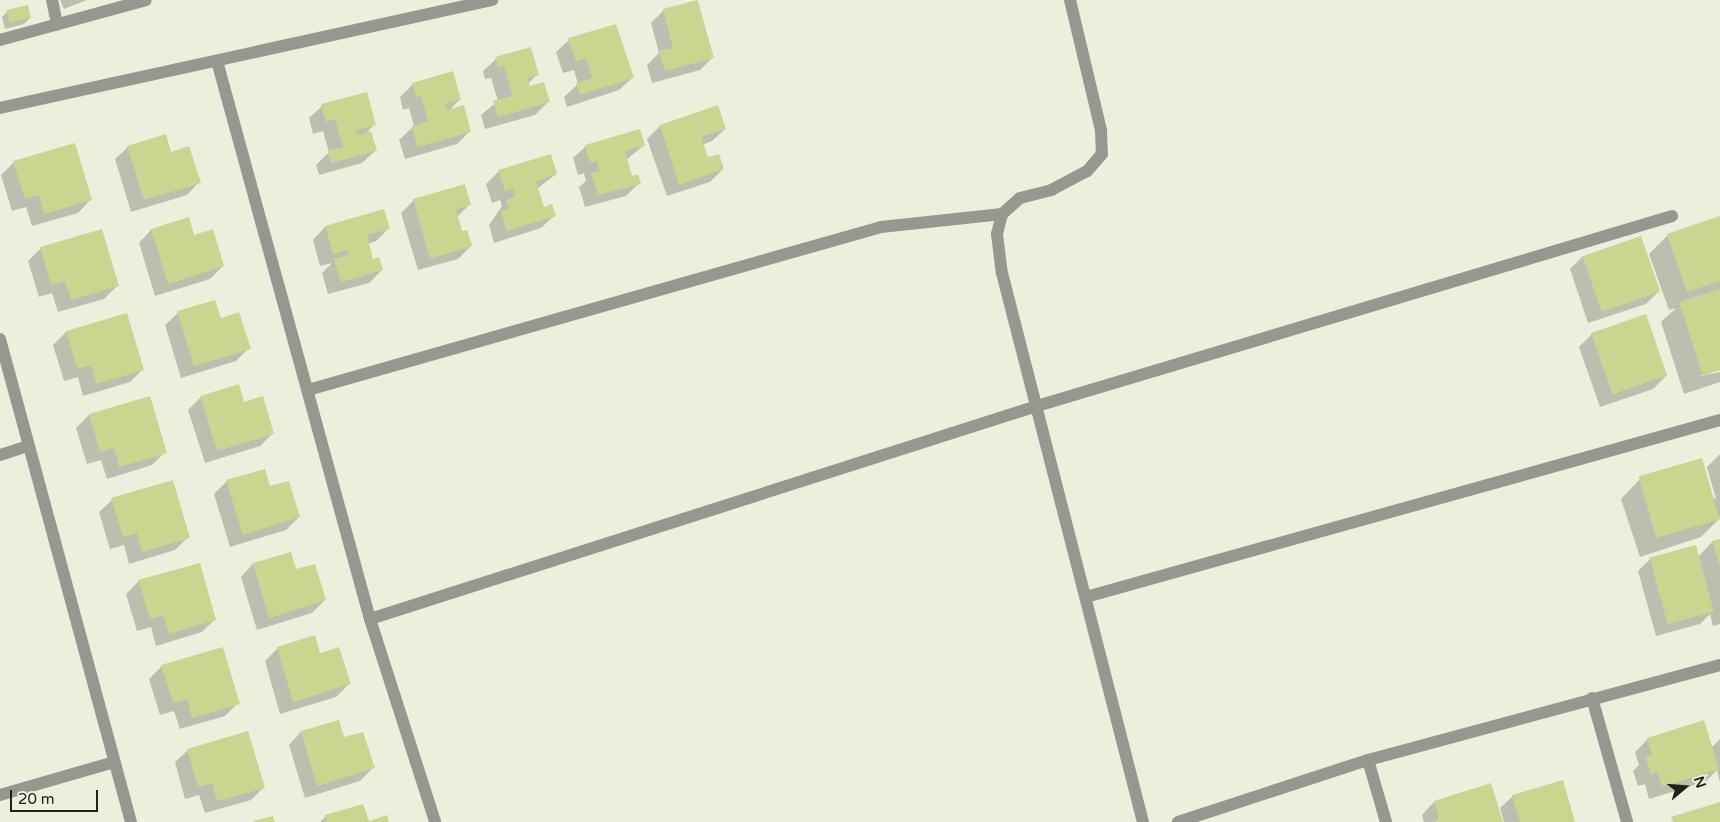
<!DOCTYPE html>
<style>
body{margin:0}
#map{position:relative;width:1720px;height:822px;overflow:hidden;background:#ecefdc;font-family:"Varela Round",sans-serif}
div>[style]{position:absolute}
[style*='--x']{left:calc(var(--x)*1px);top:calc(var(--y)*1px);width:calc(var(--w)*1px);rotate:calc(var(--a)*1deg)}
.shadow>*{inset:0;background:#0003}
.building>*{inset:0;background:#cad590;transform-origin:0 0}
.street>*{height:12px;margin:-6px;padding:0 6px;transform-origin:6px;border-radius:6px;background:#969890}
span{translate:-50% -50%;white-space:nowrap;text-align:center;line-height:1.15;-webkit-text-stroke:4px #ecefdc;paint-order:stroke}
.north{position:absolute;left:1660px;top:762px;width:50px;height:50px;-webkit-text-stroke:4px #ecefdc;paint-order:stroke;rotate:72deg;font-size:14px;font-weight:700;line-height:20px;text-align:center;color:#20221a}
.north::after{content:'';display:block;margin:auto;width:18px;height:22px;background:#20221a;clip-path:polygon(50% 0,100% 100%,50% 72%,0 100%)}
.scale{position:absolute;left:10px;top:790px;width:88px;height:22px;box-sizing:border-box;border:2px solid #20221a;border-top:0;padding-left:6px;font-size:15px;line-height:18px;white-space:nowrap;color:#20221a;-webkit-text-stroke:4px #ecefdc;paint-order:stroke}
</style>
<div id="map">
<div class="shadow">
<div style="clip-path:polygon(60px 0,87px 0,64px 9px)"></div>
<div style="clip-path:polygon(698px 1px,713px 57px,700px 70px,652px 83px,647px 65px,659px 53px,651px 23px,664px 10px)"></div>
<div style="clip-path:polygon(8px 11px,30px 18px,24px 24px,5px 29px,2px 17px)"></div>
<div style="clip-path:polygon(569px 40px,632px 78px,619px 90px,567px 107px,564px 97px,578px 84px,574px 70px,563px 73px,556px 52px)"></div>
<div style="clip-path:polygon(496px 59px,537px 74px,528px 84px,529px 88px,548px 102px,535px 115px,485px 129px,481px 115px,498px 101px,491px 78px,485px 79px,483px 71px)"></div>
<div style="clip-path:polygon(413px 84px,460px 99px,449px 111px,470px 131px,457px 144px,405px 159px,399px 140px,414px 126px,409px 108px,403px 110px,400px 97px)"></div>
<div style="clip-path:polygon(322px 106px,374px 125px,365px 134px,375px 151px,362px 163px,319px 175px,316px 165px,329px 152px,323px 131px,313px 134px,309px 118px)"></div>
<div style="clip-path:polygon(717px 107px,725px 129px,712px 141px,702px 145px,707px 159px,723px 169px,710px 182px,667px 196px,647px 139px,660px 126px)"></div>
<div style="clip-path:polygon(586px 146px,643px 146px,626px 160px,631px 177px,639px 183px,626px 196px,585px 207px,579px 187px,586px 181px,584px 173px,578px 175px,573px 158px)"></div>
<div style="clip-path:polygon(128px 147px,199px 182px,187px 195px,131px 212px,115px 159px)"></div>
<div style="clip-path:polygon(14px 162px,90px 200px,78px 213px,32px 226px,26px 207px,12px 211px,1px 175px)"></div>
<div style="clip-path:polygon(499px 171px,556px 174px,537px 189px,543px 208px,554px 216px,541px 228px,494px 243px,489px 225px,502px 206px,500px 200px,492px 203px,486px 184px)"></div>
<div style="clip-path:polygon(414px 200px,469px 205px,457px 217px,461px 232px,471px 246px,458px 259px,418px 270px,401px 213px)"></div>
<div style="clip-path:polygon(1720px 217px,1720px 369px,1696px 377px,1720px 372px,1720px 382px,1684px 394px,1661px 322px,1676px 308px,1669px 310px,1649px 254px,1668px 235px)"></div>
<div style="clip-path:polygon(325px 227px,388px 229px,376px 241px,368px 244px,372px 260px,382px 270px,369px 283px,328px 294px,322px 273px,332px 263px,320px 266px,313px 240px)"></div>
<div style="clip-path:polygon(151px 230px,194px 237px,223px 266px,210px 279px,155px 296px,139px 243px)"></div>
<div style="clip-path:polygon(41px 248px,117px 286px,104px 299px,58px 312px,52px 293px,39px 297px,28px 261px)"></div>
<div style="clip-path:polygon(1583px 256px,1659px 291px,1646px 304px,1588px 323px,1570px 269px)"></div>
<div style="clip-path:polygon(178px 313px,220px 319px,249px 348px,236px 361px,181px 378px,165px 325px)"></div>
<div style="clip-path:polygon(127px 315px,142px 370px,130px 382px,83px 396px,78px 377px,64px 381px,53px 345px,66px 332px)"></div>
<div style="clip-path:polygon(1592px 334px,1666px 376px,1653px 389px,1600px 407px,1579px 347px)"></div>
<div style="clip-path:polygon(149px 397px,165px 452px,152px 465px,107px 479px,101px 460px,87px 464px,76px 428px,89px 415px)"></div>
<div style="clip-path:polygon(201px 397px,243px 404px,273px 433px,260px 446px,205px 463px,188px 410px)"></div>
<div style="clip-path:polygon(1720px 454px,1720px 518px,1701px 537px,1640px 557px,1621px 499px,1639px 480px,1716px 499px,1707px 467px)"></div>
<div style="clip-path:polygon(227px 481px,270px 488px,299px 517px,286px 530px,230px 547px,214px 494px)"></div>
<div style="clip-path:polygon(112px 500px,188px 537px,175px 550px,129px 564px,124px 545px,110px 549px,99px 512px)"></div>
<div style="clip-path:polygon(1720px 540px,1720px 624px,1713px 626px,1710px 614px,1700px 624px,1656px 636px,1638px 571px,1651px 558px,1698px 557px,1712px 542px)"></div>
<div style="clip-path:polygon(253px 564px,295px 571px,325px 600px,312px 613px,257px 630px,241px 577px)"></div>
<div style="clip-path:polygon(139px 581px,215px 619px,202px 632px,156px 646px,151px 627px,137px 631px,126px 594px)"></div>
<div style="clip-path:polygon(278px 648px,320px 654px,349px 684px,336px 697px,280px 714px,265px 661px)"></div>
<div style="clip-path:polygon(162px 666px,238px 703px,225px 716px,180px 729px,174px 711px,160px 715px,149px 679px)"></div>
<div style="clip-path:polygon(301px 732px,343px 739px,373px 768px,360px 781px,305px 798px,289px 745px)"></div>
<div style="clip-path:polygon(1648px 739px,1711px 748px,1720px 739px,1720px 782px,1717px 770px,1705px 782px,1649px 799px,1645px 784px,1638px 786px,1633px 771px,1639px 765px,1635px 752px)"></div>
<div style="clip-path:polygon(188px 750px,263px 788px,251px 800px,205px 813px,199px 795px,185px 799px,175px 762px)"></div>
<div style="clip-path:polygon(1513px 796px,1574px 822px,1504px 822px,1500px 808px)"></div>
<div style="clip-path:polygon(1434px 802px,1501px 822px,1424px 822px,1422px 815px)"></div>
<div style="clip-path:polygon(326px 816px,367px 822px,320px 822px)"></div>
</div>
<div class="building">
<div style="clip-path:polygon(697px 0,714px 58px,665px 71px,659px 51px,673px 48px,663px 9px)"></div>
<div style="left:28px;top:5px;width:13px;height:22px;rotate:77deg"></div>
<div style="clip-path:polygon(616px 24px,634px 78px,580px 95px,576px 83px,592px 78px,586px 58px,576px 61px,568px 38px)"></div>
<div style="clip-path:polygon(531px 47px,539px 75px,527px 78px,530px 86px,544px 82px,550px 102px,498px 117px,493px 101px,512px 96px,504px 66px,498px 67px,495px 57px)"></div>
<div style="clip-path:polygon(453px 71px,461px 100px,445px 104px,447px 110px,464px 105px,471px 132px,417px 147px,412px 126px,428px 121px,421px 96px,416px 97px,412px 83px)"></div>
<div style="clip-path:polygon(367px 92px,376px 125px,357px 130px,356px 135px,371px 131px,377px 151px,331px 163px,328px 151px,343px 147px,335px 119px,326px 122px,321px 104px)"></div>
<div style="clip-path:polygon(718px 105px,726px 129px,701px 137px,708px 157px,719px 154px,724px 169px,679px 185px,660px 125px)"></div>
<div style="clip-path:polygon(640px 129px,645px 146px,625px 151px,632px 176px,638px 174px,641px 184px,598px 195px,591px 173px,599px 171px,597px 161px,590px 163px,585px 145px)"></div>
<div style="clip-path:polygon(166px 134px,171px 152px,189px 146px,201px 183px,144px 200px,127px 146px)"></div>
<div style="clip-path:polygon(75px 143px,92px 200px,44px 214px,39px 195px,25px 199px,13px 161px)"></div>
<div style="clip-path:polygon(551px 154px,557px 174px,536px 181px,544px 207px,552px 204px,556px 216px,507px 231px,501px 212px,509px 209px,506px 200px,515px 197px,513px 188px,505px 191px,498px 170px)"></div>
<div style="clip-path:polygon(465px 184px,471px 205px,456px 209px,462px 231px,467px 230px,472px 246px,430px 259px,413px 199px)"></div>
<div style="clip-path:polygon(384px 209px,390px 229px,367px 235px,373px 259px,379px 257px,383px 270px,341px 282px,334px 259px,348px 255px,347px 250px,333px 254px,325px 226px)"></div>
<div style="clip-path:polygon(1720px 216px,1720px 281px,1687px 292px,1667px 234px)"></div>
<div style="clip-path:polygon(189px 217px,194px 235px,213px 229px,224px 266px,168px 284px,151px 229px)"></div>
<div style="clip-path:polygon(102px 229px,119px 286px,71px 300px,65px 281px,51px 285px,40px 247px)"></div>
<div style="left:1641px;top:236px;width:59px;height:62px;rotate:71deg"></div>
<div style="clip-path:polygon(1720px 289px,1720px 370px,1703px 376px,1679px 302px)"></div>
<div style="clip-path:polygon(215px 300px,221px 318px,239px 312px,251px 349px,194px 366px,177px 311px)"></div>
<div style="clip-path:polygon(127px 313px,144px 370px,96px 384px,91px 365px,77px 369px,66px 331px)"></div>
<div style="left:1646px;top:314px;width:65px;height:58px;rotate:71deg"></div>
<div style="clip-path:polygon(239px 384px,244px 402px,263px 396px,274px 434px,217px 451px,200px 396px)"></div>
<div style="clip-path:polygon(150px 396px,167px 453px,119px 467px,114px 448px,100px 452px,89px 414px)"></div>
<div style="left:1702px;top:458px;width:64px;height:66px;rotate:74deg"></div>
<div style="clip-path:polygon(265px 469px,270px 486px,289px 481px,300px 517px,243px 535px,226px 480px)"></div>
<div style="clip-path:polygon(173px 480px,190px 538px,142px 552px,137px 533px,123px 537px,111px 498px)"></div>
<div style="clip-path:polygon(1720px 539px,1720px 567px,1712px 541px)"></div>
<div style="left:1696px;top:545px;width:69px;height:48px;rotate:75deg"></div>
<div style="clip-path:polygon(291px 552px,296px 569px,315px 564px,326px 600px,269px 618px,253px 563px)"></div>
<div style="clip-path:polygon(200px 563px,216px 620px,169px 634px,163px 615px,150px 619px,138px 580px)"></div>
<div style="clip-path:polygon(315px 635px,320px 653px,339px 647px,351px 684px,293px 702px,277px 647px)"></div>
<div style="clip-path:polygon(223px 647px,240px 704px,192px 718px,187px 699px,173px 703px,161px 665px)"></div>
<div style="clip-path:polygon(339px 720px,344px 737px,363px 732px,375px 768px,317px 786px,301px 731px)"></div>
<div style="clip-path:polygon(1704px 720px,1719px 769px,1662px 787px,1658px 772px,1651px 774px,1645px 757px,1652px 755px,1647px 738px)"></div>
<div style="clip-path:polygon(248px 731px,265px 788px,217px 801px,212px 783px,198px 787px,187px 749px)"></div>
<div style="clip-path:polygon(1563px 780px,1575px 822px,1520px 822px,1512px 795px)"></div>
<div style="clip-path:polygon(1491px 783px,1503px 822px,1433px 822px,1439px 818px,1434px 801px)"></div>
<div style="clip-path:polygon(1720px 802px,1720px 822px,1673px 822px,1671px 817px)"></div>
<div style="clip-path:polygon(363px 804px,369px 821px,387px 815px,389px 822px,327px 822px,325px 815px)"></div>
<div style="clip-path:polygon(273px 816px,275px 822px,253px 822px,253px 821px)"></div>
</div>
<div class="street">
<div style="--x:52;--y:0;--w:25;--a:78"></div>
<div style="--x:1070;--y:0;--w:134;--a:76.6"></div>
<div style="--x:1101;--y:130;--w:24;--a:88"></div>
<div style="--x:1102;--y:154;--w:23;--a:131"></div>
<div style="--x:1087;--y:171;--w:40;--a:152"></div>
<div style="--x:1052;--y:190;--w:33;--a:166"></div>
<div style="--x:1020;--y:198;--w:24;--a:138"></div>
<div style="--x:1002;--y:214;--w:21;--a:104"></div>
<div style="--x:997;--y:234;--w:39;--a:83"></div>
<div style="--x:1002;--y:273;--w:567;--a:75.6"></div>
<div style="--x:0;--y:40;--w:151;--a:-15.3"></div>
<div style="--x:217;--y:61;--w:579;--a:74.67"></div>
<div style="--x:370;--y:619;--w:213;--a:72.2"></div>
<div style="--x:0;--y:108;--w:504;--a:-12.38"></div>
<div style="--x:0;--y:339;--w:500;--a:74.83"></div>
<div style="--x:308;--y:390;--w:596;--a:-15.88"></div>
<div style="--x:881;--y:227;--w:122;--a:-6.1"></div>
<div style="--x:0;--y:455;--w:28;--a:-18"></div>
<div style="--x:1086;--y:597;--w:658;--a:-15.6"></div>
<div style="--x:370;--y:619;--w:700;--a:-17.71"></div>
<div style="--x:1037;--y:406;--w:663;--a:-16.66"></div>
<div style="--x:1592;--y:698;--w:129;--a:74.2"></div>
<div style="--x:1368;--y:760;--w:65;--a:73.8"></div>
<div style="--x:0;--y:795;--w:119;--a:-16.1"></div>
<div style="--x:1178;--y:822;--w:200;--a:-18.1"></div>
<div style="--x:1368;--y:760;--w:365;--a:-15.1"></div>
</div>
<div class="north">N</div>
<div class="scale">20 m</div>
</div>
